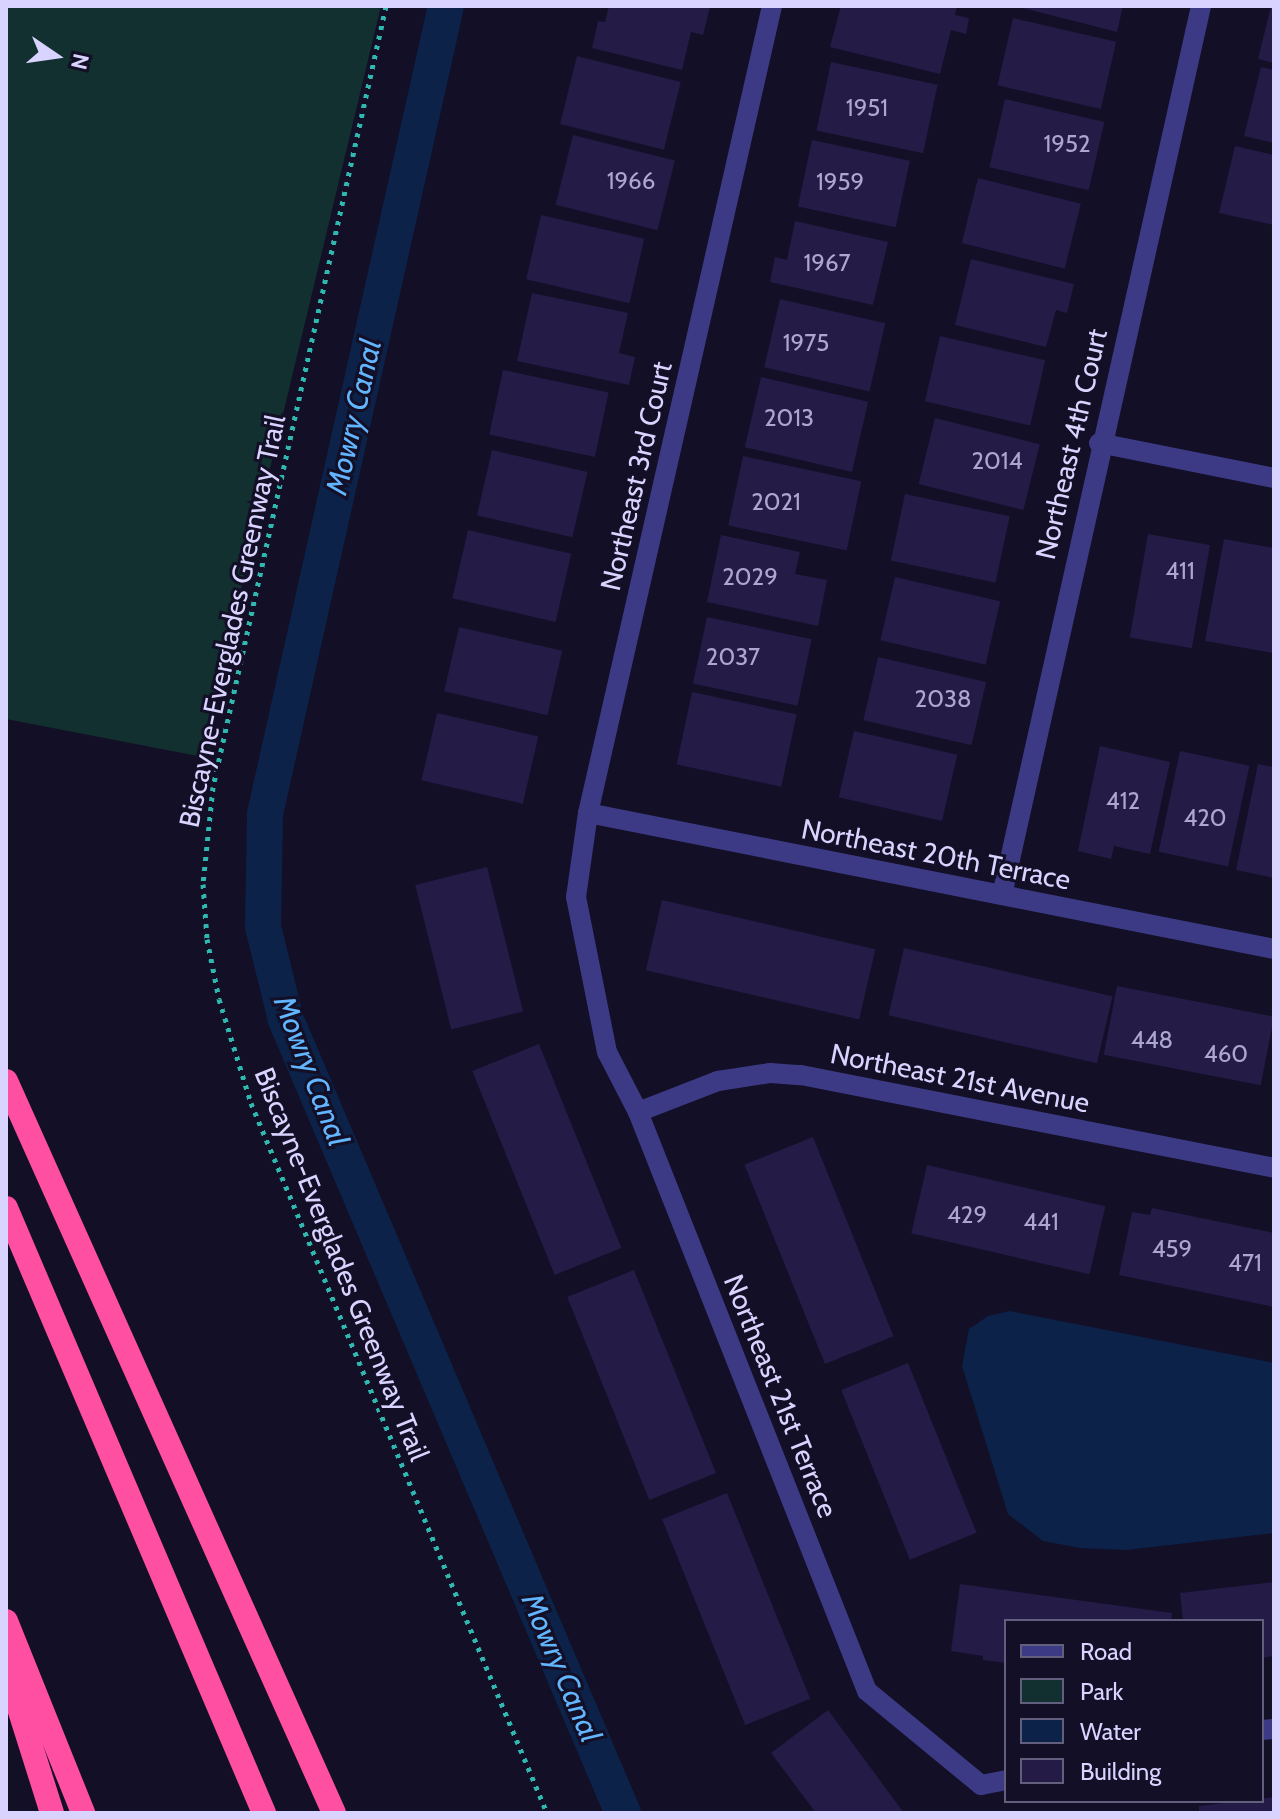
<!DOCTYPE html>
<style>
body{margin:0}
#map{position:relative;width:1280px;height:1819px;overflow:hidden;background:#130f26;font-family:Cabin,sans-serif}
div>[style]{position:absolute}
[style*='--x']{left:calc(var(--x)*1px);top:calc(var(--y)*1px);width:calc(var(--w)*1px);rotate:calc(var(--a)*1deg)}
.green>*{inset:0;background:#12302f}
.water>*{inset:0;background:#0c2248}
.canal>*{height:36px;margin:-18px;padding:0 18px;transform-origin:18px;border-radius:18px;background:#0c2248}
.building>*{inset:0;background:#241b47;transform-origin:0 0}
.path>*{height:5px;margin-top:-2.5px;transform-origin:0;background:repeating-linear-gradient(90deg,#2fb8b0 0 4px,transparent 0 10px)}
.street>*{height:20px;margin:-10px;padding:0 10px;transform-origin:10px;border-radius:10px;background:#3d3a85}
.highway>*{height:24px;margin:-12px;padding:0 12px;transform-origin:12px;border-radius:12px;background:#ff4fa3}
span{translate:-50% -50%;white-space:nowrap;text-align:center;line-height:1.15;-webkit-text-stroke:6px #130f26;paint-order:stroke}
.number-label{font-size:24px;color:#aca6d1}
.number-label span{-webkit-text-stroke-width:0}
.street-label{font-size:28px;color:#d9d4ff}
.water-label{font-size:30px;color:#62b6ff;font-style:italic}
.frame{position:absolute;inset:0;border:8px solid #d9d4ff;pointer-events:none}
.legend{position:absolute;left:1004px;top:1619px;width:260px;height:184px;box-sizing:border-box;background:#130f26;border:2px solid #625e7d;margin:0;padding:10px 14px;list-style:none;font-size:24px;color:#d9d4ff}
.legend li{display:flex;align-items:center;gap:16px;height:40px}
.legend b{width:40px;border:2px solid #625e7d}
.north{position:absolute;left:16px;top:16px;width:80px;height:80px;-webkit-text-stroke:6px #130f26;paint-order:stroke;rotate:103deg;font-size:22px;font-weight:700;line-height:32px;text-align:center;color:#d9d4ff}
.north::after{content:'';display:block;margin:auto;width:28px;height:36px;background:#d9d4ff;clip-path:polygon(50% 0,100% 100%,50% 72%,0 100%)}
</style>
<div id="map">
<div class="green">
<div style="clip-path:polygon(6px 6px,381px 6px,236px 610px,208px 758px,6px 719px)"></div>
</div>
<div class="water">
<div style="clip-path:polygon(1010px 1311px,1274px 1363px,1274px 1533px,1126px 1550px,1080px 1548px,1043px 1541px,1008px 1514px,962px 1366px,969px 1329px,988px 1316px)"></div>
</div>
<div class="canal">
<div style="--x:446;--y:6;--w:828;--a:102.63"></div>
<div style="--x:265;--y:814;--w:113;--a:91"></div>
<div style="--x:263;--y:927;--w:96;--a:76.1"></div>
<div style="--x:286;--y:1020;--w:862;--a:66.98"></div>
</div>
<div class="building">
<div style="clip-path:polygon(609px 6px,705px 6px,710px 7px,703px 35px,691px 32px,682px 70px,592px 48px,598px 21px,605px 22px)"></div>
<div style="clip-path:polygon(841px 6px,957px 6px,955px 15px,969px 18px,966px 34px,951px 30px,940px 74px,830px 47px)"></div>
<div style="clip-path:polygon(1015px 6px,1123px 6px,1117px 32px)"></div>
<div style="clip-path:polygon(1271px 6px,1274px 6px,1274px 63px,1258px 59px)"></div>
<div style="left:1013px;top:18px;width:106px;height:69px;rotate:13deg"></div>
<div style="left:577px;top:56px;width:107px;height:70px;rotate:14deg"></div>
<div style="left:831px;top:62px;width:109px;height:70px;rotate:12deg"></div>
<div style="clip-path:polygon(1261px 67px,1274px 70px,1274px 143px,1244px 136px)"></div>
<div style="left:1005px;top:99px;width:102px;height:70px;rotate:13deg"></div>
<div style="left:573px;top:135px;width:105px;height:72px;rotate:14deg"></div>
<div style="left:812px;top:140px;width:100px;height:68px;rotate:12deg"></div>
<div style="clip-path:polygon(1235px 146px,1274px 155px,1274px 225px,1219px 213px)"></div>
<div style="left:978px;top:178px;width:106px;height:67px;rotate:14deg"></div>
<div style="left:541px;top:215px;width:106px;height:66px;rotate:13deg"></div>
<div style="clip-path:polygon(795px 221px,888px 242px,873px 305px,770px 282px,775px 257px,787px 260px)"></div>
<div style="clip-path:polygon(971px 259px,1074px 284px,1067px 313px,1056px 310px,1046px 347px,955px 325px)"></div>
<div style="clip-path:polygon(532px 293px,628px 313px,619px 353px,635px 357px,629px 385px,517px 361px)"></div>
<div style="left:780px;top:299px;width:108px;height:70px;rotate:13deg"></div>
<div style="left:940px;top:336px;width:108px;height:67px;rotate:13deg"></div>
<div style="left:503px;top:370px;width:108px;height:66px;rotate:12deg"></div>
<div style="left:761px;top:377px;width:110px;height:72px;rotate:13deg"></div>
<div style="left:935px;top:418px;width:108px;height:68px;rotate:14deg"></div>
<div style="left:492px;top:450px;width:98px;height:67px;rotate:13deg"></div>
<div style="left:743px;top:456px;width:121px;height:71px;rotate:12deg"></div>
<div style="left:905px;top:494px;width:107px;height:68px;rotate:12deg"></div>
<div style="left:468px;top:530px;width:106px;height:70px;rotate:13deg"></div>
<div style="left:1148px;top:534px;width:63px;height:105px;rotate:10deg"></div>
<div style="clip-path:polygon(721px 535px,800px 552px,795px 574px,827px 580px,818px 626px,707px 602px)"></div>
<div style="clip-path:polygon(1224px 539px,1274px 548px,1273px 653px,1205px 641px)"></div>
<div style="left:895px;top:577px;width:108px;height:65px;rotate:13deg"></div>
<div style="left:707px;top:617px;width:107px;height:68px;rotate:12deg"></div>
<div style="left:459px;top:627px;width:106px;height:66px;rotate:13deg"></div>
<div style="left:878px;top:657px;width:111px;height:65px;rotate:13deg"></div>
<div style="left:692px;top:692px;width:107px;height:74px;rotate:12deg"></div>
<div style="left:437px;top:713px;width:104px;height:69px;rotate:13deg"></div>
<div style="left:854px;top:731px;width:106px;height:68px;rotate:13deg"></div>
<div style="clip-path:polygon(1100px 746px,1170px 762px,1150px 854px,1114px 846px,1111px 859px,1078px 851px)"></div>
<div style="left:1180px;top:751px;width:71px;height:103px;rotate:12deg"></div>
<div style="clip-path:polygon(1258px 764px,1274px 767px,1274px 878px,1236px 870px)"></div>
<div style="left:487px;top:867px;width:149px;height:74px;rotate:76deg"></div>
<div style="left:662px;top:900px;width:219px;height:72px;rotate:13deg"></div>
<div style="left:904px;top:948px;width:214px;height:69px;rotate:13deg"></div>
<div style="left:1117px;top:986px;width:160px;height:70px;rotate:11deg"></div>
<div style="left:539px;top:1044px;width:220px;height:72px;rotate:68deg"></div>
<div style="left:813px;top:1137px;width:215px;height:74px;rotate:68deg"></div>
<div style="left:927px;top:1165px;width:183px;height:70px;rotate:13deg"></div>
<div style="clip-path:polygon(1152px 1208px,1274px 1233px,1274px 1307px,1119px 1275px,1132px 1212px,1150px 1215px)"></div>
<div style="left:634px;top:1270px;width:219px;height:72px;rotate:68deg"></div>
<div style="left:908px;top:1363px;width:183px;height:72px;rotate:68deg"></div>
<div style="left:727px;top:1493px;width:222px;height:70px;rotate:68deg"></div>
<div style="clip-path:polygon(1274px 1582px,1274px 1656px,1262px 1658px,1262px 1621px,1183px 1621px,1180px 1593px)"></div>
<div style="clip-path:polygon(960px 1584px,1172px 1613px,1171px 1621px,1006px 1621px,1006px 1663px,983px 1660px,983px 1656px,951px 1651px)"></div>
<div style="clip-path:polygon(828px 1710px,904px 1813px,816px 1813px,771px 1753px)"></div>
<div style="clip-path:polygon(1274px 1797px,1274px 1813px,1199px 1813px,1199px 1806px)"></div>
</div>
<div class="path">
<div style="--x:386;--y:6;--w:800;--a:102.49"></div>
<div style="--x:213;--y:787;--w:98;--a:95.9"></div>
<div style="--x:203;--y:884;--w:55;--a:85.8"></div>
<div style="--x:207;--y:939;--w:61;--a:78.7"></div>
<div style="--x:219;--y:999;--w:109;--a:72.9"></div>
<div style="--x:251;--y:1103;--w:769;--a:67.37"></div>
</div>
<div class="street">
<div style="--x:772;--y:6;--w:828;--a:102.84"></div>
<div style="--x:588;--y:813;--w:85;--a:98.1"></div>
<div style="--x:576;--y:897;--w:158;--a:78.7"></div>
<div style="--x:607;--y:1052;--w:68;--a:62.7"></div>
<div style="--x:638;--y:1112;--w:623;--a:68.42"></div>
<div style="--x:867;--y:1691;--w:148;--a:39.5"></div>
<div style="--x:981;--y:1785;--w:25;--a:-11"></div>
<div style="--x:1099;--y:443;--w:178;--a:11.3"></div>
<div style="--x:588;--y:813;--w:699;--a:11.21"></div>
<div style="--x:1002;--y:895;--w:911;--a:-77.38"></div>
<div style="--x:638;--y:1112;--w:86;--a:-21.2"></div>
<div style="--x:718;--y:1081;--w:53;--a:-8.7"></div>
<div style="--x:770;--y:1073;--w:31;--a:4"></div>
<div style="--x:801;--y:1075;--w:482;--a:11.1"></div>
<div style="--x:1262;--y:1730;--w:12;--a:-5"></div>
</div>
<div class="highway">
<div style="--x:6;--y:1081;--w:802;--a:65.86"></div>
<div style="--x:6;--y:1208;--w:658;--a:66.9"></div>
<div style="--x:6;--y:1621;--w:207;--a:68.1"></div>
<div style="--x:6;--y:1667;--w:153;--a:72.5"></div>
</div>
<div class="number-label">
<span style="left:867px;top:108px">1951</span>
<span style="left:1067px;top:144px">1952</span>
<span style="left:631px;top:181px">1966</span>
<span style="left:840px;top:182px">1959</span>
<span style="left:827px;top:263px">1967</span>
<span style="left:806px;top:343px">1975</span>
<span style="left:789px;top:418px">2013</span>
<span style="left:997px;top:461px">2014</span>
<span style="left:776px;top:502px">2021</span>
<span style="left:1180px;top:571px">411</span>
<span style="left:750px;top:577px">2029</span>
<span style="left:733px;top:657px">2037</span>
<span style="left:943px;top:699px">2038</span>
<span style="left:1123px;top:801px">412</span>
<span style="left:1205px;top:818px">420</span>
<span style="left:1152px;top:1040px">448</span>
<span style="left:1226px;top:1054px">460</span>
<span style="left:967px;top:1215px">429</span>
<span style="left:1041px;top:1222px">441</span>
<span style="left:1172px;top:1249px">459</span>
<span style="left:1245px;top:1263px">471</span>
</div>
<div class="street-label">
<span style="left:1071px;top:444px;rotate:-77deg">Northeast 4th Court</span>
<span style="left:636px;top:476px;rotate:-77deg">Northeast 3rd Court</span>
<span style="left:232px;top:621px;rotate:-78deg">Biscayne-Everglades Greenway Trail</span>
<span style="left:936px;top:854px;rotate:11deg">Northeast 20th Terrace</span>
<span style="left:960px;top:1078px;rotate:11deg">Northeast 21st Avenue</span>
<span style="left:342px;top:1264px;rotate:68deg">Biscayne-Everglades Greenway Trail</span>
<span style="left:781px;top:1396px;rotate:68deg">Northeast 21st Terrace</span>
</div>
<div class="water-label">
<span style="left:354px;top:417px;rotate:-77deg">Mowry Canal</span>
<span style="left:311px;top:1071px;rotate:69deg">Mowry Canal</span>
<span style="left:561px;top:1668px;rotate:67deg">Mowry Canal</span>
</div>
<div class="frame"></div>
<ul class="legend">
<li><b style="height:10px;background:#3d3a85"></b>Road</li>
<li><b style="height:22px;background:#12302f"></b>Park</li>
<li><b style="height:22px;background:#0c2248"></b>Water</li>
<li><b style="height:22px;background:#241b47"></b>Building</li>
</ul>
<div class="north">N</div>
</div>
